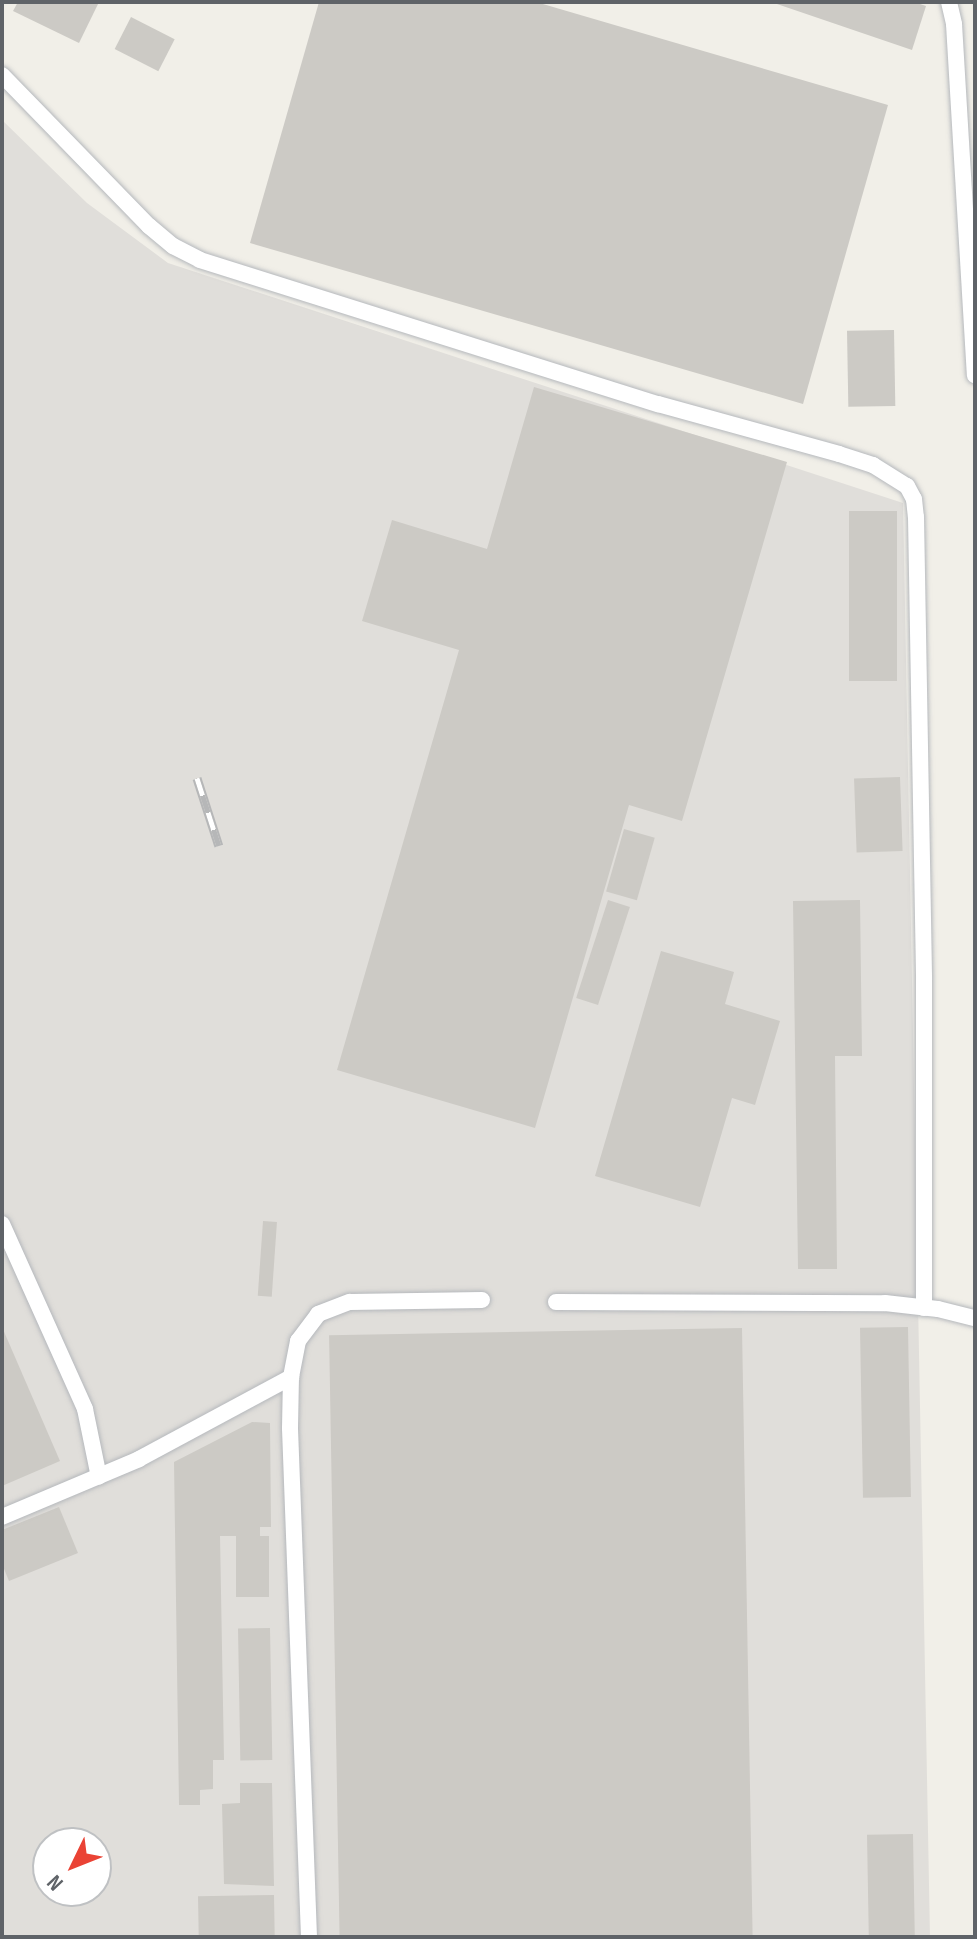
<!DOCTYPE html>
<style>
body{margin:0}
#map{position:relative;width:977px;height:1939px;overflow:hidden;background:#f1efe8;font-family:"Sofia Sans Condensed",sans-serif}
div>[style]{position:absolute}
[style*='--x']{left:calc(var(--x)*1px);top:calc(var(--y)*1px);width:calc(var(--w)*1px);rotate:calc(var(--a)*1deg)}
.industrial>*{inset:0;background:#e0deda}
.building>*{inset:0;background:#cccac5;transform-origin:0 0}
.roads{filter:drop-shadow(0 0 2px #b5b8bc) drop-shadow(0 0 2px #b5b8bc)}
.service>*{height:16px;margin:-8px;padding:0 8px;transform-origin:8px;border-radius:8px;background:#fff}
.rail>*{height:9px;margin-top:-4.5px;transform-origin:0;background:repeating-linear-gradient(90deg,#fff 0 18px,#b6b7b8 0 36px);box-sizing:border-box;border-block:2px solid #b6b7b8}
span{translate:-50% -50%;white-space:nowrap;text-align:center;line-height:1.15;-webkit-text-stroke:8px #fff;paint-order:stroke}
.frame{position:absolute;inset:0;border:4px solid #5f6368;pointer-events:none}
.north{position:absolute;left:32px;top:1827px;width:80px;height:80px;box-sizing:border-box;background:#fff;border:2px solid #bfc1c3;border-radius:50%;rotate:227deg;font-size:22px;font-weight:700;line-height:32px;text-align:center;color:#5f6368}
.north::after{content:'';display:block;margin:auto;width:28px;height:36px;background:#ea4335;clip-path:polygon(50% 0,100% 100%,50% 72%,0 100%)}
</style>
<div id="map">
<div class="industrial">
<div style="clip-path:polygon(evenodd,2px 120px,87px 203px,168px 263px,903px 503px,930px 1937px,2px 1937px,2px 120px,48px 1843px,96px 1843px,96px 1891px,48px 1891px,48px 1843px)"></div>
</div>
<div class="building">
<div style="clip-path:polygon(18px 2px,99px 2px,79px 43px,13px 11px)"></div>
<div style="clip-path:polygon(319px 2px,536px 2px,888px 105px,803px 404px,250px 243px)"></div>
<div style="clip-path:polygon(914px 2px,926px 6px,912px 50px,774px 3px)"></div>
<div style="left:131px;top:17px;width:49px;height:36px;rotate:27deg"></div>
<div style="left:894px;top:330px;width:76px;height:47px;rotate:89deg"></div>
<div style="clip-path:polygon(534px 387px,787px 462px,682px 821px,629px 805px,535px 1128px,337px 1070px,459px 650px,362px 621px,392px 520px,487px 549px)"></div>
<div style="left:849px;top:511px;width:48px;height:170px"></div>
<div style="left:900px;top:777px;width:74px;height:46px;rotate:88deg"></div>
<div style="left:624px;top:829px;width:32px;height:65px;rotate:16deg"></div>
<div style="left:608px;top:900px;width:23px;height:103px;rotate:18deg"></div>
<div style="clip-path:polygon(860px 900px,862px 1056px,835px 1056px,837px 1269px,798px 1269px,793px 901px)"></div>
<div style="clip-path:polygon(661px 951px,734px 972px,725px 1004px,780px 1021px,755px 1105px,732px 1098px,700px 1207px,595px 1176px)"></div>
<div style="left:263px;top:1221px;width:14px;height:75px;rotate:4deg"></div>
<div style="clip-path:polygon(2px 1327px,60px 1461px,2px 1486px)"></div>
<div style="left:908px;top:1327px;width:170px;height:48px;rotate:89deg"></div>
<div style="left:742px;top:1328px;width:609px;height:413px;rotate:89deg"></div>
<div style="clip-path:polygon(252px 1422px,270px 1423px,271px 1527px,260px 1527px,260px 1536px,269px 1536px,269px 1597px,236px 1597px,236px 1536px,220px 1536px,224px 1760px,213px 1760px,213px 1789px,200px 1790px,200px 1805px,179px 1805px,174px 1462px)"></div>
<div style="clip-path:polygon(59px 1507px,78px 1553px,9px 1581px,2px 1564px,2px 1530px)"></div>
<div style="left:270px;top:1628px;width:132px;height:32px;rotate:89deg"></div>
<div style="clip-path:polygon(240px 1783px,272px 1783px,274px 1886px,224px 1884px,222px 1804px,240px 1803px)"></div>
<div style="left:913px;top:1834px;width:103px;height:46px;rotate:89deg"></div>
<div style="left:274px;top:1895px;width:42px;height:76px;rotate:89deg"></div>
</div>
<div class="roads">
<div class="service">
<div style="--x:949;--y:2;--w:23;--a:77"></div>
<div style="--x:954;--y:24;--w:352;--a:86.6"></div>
<div style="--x:2;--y:75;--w:211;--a:45.8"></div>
<div style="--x:149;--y:226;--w:31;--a:40"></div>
<div style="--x:173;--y:246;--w:30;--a:27"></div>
<div style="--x:200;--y:260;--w:480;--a:17.5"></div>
<div style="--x:658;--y:404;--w:188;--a:15.4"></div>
<div style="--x:839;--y:454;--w:36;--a:18"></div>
<div style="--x:873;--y:465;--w:40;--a:32"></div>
<div style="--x:907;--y:486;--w:15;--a:62"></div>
<div style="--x:914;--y:499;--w:18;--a:84"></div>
<div style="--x:916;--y:517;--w:463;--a:89"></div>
<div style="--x:924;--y:980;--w:328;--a:90"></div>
<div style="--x:2;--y:1224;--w:203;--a:65.8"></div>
<div style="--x:85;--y:1409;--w:69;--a:78.4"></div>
<div style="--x:556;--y:1302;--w:329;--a:0.2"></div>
<div style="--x:885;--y:1303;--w:53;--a:6.5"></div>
<div style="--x:938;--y:1309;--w:38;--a:14"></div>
<div style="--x:2;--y:1517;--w:149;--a:-22.9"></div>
<div style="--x:139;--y:1459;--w:173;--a:-28.3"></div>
<div style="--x:309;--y:1937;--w:509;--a:-92.14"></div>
<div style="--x:290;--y:1428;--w:51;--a:-88.9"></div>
<div style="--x:291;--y:1377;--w:37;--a:-79"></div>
<div style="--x:298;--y:1341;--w:34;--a:-53"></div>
<div style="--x:318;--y:1314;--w:34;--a:-21"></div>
<div style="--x:350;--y:1302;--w:132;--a:-0.9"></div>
</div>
</div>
<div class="rail">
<div style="--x:197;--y:778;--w:71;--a:72.1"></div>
</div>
<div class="frame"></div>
<div class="north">N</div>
</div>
